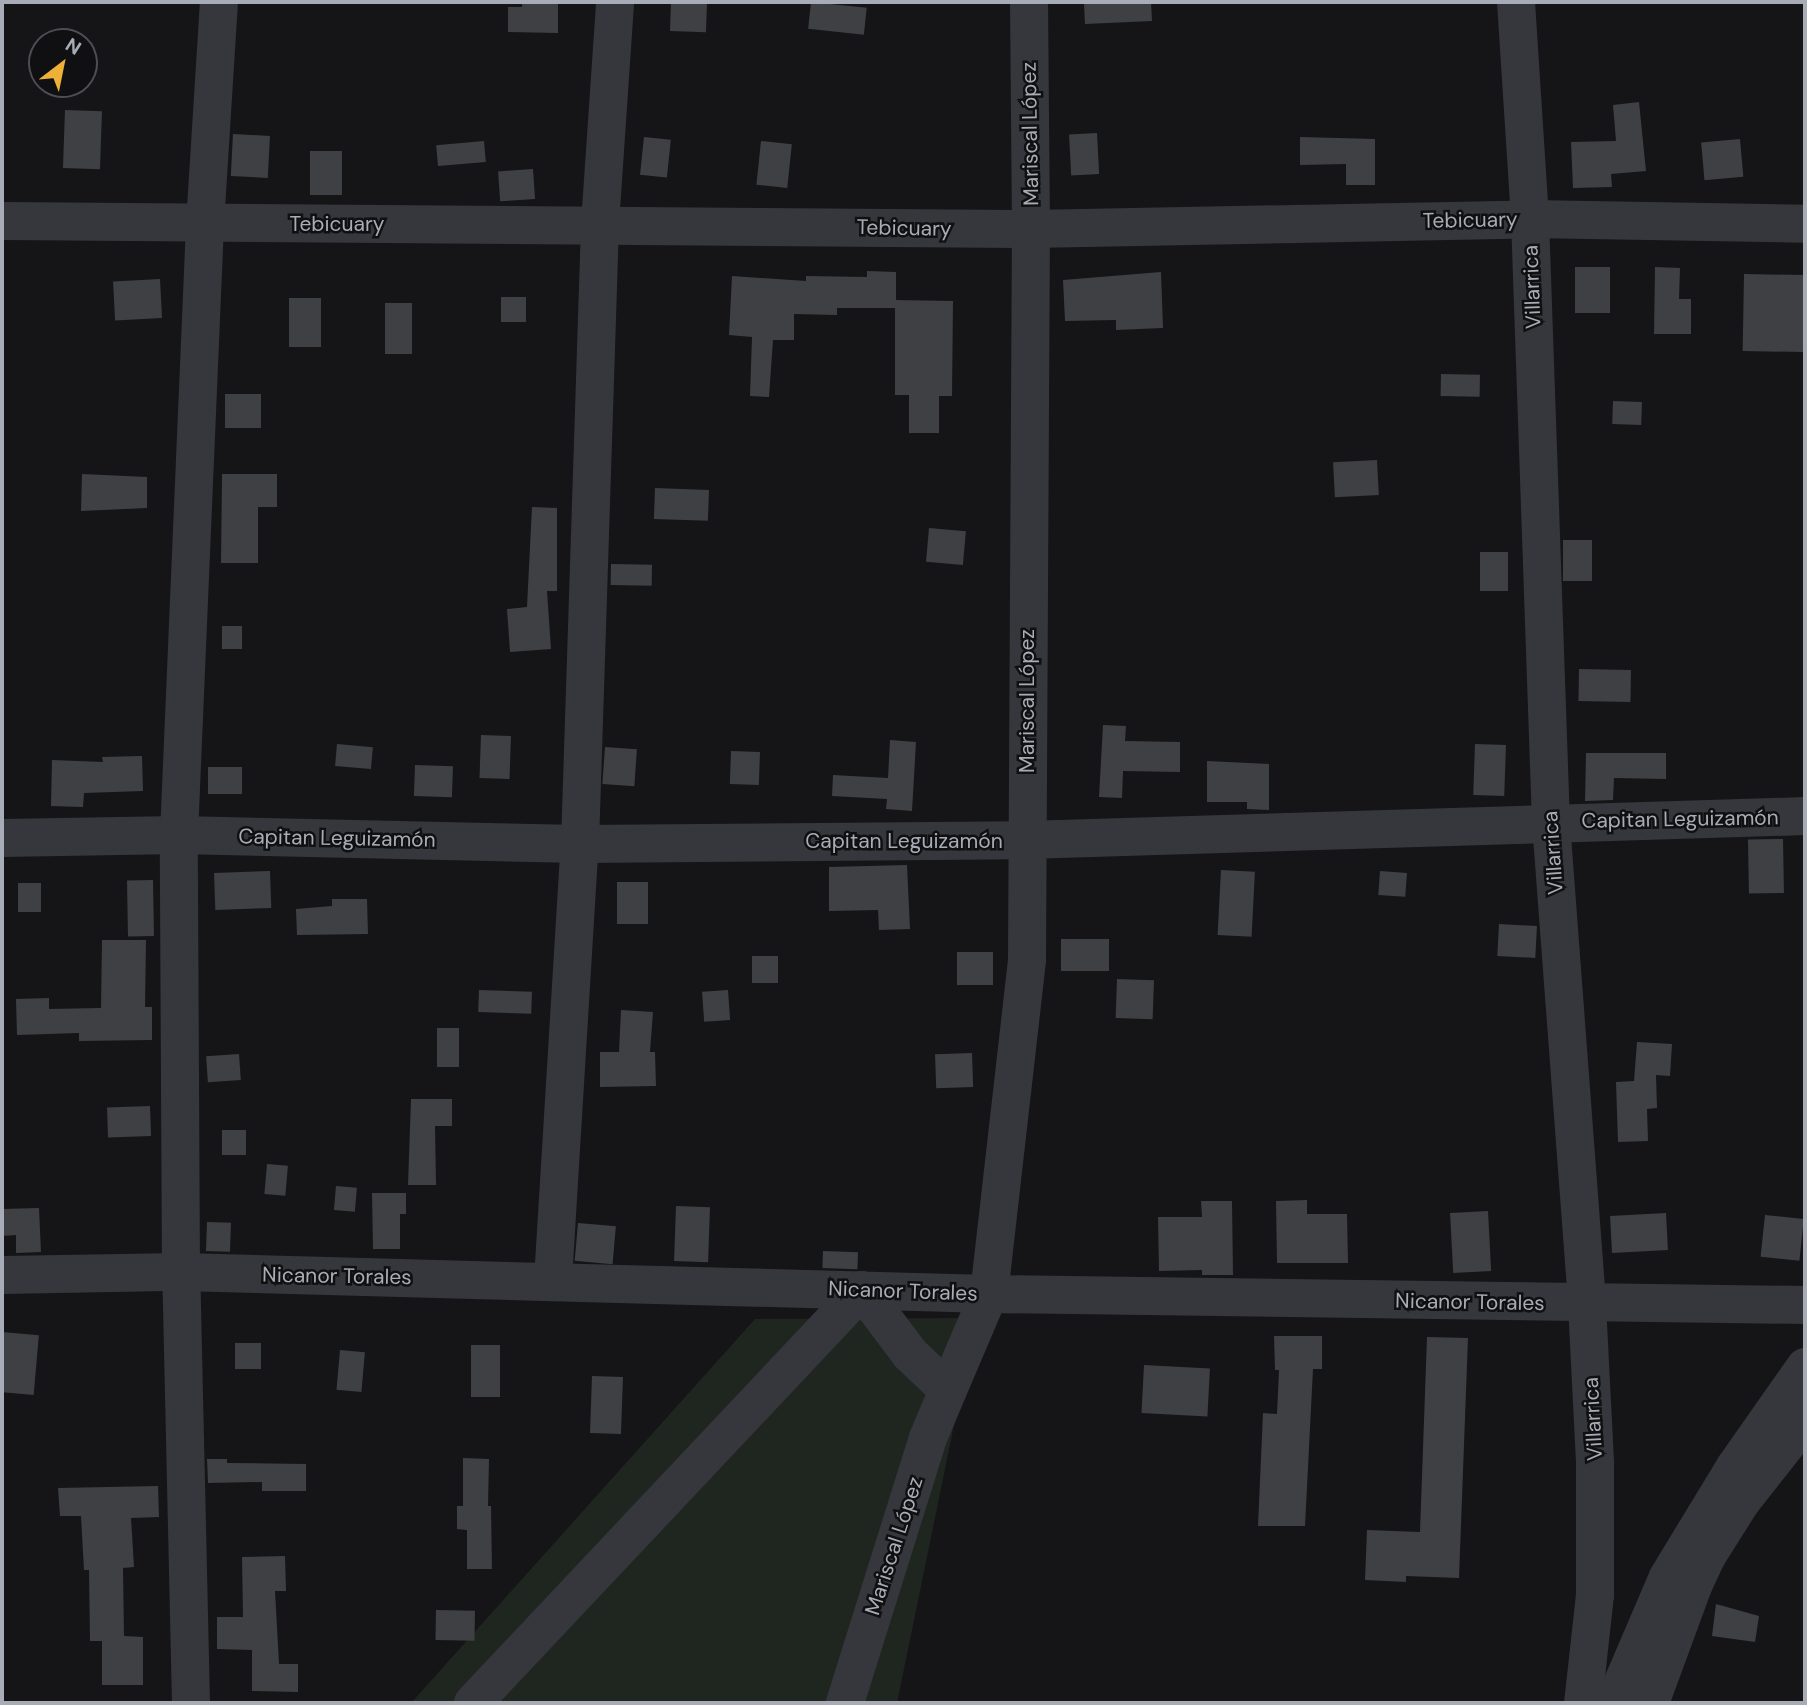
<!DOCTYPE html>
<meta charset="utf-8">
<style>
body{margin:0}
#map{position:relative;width:1807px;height:1705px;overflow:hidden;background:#151517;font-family:"DM Sans",sans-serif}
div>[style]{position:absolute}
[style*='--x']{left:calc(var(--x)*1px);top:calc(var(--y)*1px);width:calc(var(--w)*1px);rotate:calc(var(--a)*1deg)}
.green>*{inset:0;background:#1f2620}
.building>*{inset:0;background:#3f4044;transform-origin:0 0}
.minor>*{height:38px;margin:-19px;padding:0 19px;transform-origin:19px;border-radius:19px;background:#36373c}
span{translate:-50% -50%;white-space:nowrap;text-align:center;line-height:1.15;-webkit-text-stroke:5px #101012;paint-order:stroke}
.street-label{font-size:21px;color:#a7acb6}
.frame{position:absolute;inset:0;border:4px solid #a7acb6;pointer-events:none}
.north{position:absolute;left:28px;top:28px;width:70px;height:70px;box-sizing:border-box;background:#101012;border:2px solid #4c4e54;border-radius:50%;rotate:32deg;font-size:19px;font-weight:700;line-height:28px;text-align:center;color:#a7acb6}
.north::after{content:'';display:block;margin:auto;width:24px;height:32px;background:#edb137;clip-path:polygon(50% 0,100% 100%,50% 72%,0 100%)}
</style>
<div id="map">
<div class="green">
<div style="clip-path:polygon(976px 1318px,897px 1703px,411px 1703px,755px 1319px)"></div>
</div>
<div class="building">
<div style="clip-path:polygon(522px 2px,558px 2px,558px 33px,508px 32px,508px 7px,522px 7px)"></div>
<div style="left:671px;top:2px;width:36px;height:29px;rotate:2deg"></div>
<div style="left:811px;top:2px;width:56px;height:27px;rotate:6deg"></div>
<div style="clip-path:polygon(1095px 2px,1151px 2px,1152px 21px,1085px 24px,1084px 4px)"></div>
<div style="clip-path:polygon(1639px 102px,1646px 171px,1611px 174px,1612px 187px,1573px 188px,1571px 142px,1616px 141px,1613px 105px)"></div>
<div style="left:65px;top:110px;width:37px;height:58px;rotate:2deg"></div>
<div style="left:1097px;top:133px;width:41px;height:28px;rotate:87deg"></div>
<div style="left:233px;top:134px;width:37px;height:42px;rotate:3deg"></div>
<div style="left:644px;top:137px;width:27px;height:38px;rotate:6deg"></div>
<div style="clip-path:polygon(1300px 137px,1375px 139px,1375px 185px,1346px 185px,1346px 164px,1300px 165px)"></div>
<div style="left:1740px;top:139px;width:38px;height:39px;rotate:85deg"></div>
<div style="left:484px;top:141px;width:21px;height:48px;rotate:85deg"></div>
<div style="left:761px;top:141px;width:31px;height:44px;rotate:6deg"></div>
<div style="left:310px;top:151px;width:32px;height:44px"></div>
<div style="left:533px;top:169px;width:30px;height:35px;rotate:86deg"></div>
<div style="left:1575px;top:267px;width:35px;height:46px"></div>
<div style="clip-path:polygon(1655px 267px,1680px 268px,1679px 299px,1691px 299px,1691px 334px,1654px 334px)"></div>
<div style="clip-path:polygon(867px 271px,896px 272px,896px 300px,953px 301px,952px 396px,939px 396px,939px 433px,909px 433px,909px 395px,895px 395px,895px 308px,837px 308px,837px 315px,794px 314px,794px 340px,773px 340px,769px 397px,750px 396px,752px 337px,729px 335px,732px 276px,806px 281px,806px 276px,867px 277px)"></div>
<div style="clip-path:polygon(1161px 272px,1163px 328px,1116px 330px,1116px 320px,1065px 321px,1063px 280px)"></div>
<div style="left:1744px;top:274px;width:61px;height:77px;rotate:1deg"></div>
<div style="left:160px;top:279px;width:39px;height:47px;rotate:87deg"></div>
<div style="left:501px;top:297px;width:25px;height:25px"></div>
<div style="left:289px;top:298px;width:32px;height:49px"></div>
<div style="left:385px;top:303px;width:27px;height:51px"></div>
<div style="left:1441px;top:374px;width:39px;height:22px;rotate:1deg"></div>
<div style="left:225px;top:394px;width:36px;height:34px"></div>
<div style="left:1613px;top:401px;width:29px;height:23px;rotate:2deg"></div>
<div style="left:1377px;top:460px;width:35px;height:44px;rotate:87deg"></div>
<div style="clip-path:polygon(82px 474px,147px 477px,147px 508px,81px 511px)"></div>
<div style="clip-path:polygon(222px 474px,277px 474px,277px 507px,258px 507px,258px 563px,221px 563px)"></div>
<div style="left:655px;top:488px;width:54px;height:31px;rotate:2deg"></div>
<div style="clip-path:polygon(532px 507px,557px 508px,557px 591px,547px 591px,551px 649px,510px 652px,507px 609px,527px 607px)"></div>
<div style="left:929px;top:528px;width:37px;height:34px;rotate:5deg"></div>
<div style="left:1563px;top:540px;width:29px;height:41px"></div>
<div style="left:1480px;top:552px;width:28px;height:39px"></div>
<div style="left:611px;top:564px;width:41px;height:21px;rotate:1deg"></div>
<div style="left:222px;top:626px;width:20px;height:23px"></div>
<div style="left:1579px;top:669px;width:52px;height:32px;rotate:1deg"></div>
<div style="clip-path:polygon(1103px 725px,1126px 726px,1125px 741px,1180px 742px,1180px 772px,1123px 771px,1122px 798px,1099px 797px)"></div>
<div style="left:481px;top:735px;width:30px;height:43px;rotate:2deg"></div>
<div style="clip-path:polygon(890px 740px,916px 742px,912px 811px,886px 809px,887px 799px,832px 796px,833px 775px,888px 778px)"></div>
<div style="left:337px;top:744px;width:36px;height:22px;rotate:5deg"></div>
<div style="left:1475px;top:744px;width:31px;height:51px;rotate:2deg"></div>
<div style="left:605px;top:747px;width:32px;height:37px;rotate:4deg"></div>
<div style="left:731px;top:751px;width:29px;height:33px;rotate:2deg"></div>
<div style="clip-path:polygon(1586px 753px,1666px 753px,1666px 779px,1614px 778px,1613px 800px,1585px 801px)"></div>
<div style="clip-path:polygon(142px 756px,143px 791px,84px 793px,83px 807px,51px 806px,52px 760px,103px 762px,102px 757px)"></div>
<div style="clip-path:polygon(1207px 761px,1269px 764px,1269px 810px,1247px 809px,1247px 802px,1207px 802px)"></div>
<div style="left:415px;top:765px;width:38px;height:31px;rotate:2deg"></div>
<div style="left:208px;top:767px;width:34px;height:27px"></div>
<div style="left:1783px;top:839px;width:54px;height:35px;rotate:89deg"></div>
<div style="clip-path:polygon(907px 865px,910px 929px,879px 930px,878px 910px,829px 911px,829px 867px)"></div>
<div style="left:1221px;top:870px;width:34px;height:65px;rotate:3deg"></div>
<div style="left:270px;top:871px;width:37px;height:56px;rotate:88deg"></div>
<div style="left:1380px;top:871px;width:27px;height:24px;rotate:4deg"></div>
<div style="left:153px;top:880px;width:56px;height:26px;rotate:89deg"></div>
<div style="left:617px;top:882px;width:31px;height:42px"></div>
<div style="left:18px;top:883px;width:23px;height:29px"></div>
<div style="clip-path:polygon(332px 899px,367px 899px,368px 934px,297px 935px,296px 909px,332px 906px)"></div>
<div style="left:1499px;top:924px;width:38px;height:32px;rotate:3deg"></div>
<div style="left:1061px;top:939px;width:48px;height:32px"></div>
<div style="clip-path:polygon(102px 940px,146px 940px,145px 1007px,152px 1007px,152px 1040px,79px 1041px,79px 1033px,17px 1035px,16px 999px,49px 998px,49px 1009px,101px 1008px)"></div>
<div style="left:957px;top:952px;width:36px;height:33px"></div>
<div style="left:752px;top:956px;width:26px;height:27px"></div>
<div style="left:1117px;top:979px;width:37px;height:39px;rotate:2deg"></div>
<div style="left:479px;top:990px;width:53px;height:22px;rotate:2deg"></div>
<div style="left:728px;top:990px;width:30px;height:26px;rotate:86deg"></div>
<div style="clip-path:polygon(621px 1010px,653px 1012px,650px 1052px,655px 1052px,656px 1086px,600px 1087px,600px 1052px,619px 1052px)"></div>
<div style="left:437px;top:1028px;width:22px;height:39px"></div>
<div style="clip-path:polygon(1637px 1042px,1672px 1044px,1670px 1076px,1656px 1075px,1657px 1108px,1647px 1109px,1648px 1141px,1618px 1142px,1616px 1082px,1634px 1081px)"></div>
<div style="left:972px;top:1053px;width:34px;height:37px;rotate:88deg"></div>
<div style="left:239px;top:1054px;width:26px;height:33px;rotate:86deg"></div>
<div style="clip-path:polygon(411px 1099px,452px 1099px,452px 1126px,435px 1126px,436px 1185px,408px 1185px)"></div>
<div style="left:150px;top:1106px;width:30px;height:43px;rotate:88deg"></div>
<div style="left:246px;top:1130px;width:25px;height:24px;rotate:90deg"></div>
<div style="left:267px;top:1164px;width:21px;height:30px;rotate:5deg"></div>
<div style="left:336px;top:1186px;width:21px;height:24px;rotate:5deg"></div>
<div style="clip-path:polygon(372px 1193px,406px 1193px,406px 1214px,400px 1214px,400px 1249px,373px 1249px)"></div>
<div style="clip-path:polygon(1307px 1200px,1307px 1214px,1347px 1214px,1348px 1263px,1277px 1263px,1276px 1201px)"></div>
<div style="clip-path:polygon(1201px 1201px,1232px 1201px,1233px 1275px,1202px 1275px,1202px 1270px,1159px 1271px,1158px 1217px,1202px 1217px)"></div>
<div style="left:676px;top:1206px;width:34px;height:55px;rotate:2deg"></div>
<div style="clip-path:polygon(39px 1208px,41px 1252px,16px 1253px,16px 1235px,2px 1236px,2px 1209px)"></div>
<div style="left:1488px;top:1211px;width:60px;height:38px;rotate:87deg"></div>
<div style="left:1666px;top:1213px;width:37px;height:56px;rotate:87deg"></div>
<div style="left:1765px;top:1215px;width:39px;height:42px;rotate:6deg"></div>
<div style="left:207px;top:1222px;width:24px;height:29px;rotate:2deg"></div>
<div style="left:578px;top:1223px;width:38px;height:38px;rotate:5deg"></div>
<div style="left:823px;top:1251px;width:35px;height:17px;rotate:2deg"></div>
<div style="left:2px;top:1332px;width:37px;height:60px;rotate:5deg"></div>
<div style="clip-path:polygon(1274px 1336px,1322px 1336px,1322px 1369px,1313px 1369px,1305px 1526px,1258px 1526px,1263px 1413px,1277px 1414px,1279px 1370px,1275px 1370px)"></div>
<div style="clip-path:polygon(1427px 1337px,1468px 1338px,1459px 1578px,1406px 1576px,1406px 1582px,1365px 1580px,1367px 1530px,1420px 1532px)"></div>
<div style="left:235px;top:1343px;width:26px;height:26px"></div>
<div style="left:471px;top:1345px;width:29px;height:52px"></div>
<div style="left:340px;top:1350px;width:25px;height:40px;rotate:5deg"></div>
<div style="left:1144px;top:1365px;width:66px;height:48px;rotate:3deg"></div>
<div style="left:592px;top:1376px;width:31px;height:57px;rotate:2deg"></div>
<div style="clip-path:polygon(463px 1458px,489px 1459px,488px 1506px,491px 1506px,492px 1569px,467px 1569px,467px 1530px,457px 1529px,457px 1506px,463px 1506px)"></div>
<div style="clip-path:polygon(207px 1459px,227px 1459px,227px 1463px,306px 1464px,306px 1491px,262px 1491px,262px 1482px,208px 1483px)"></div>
<div style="clip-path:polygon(158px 1486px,159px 1517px,131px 1518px,134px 1567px,123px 1568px,124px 1636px,143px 1637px,143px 1685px,102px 1685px,102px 1641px,90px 1641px,89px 1570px,84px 1570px,81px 1516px,60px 1516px,58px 1488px)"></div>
<div style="clip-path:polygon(285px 1556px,286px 1591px,275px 1591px,279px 1664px,298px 1664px,298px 1692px,252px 1691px,252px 1650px,217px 1649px,217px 1617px,243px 1617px,242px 1557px)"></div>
<div style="clip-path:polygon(1716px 1604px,1759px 1616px,1755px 1642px,1712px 1636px)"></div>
<div style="left:436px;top:1610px;width:39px;height:30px;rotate:1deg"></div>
</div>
<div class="minor">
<div style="--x:1516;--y:2;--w:217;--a:86.3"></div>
<div style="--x:1530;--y:219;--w:604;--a:88.01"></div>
<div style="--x:1551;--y:823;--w:482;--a:85.7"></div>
<div style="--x:1587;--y:1304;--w:160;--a:87.1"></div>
<div style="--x:1595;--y:1464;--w:131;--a:90"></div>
<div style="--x:1595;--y:1595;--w:109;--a:96.3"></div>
<div style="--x:2;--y:221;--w:1029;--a:0.45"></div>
<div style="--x:1031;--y:229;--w:499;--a:-1.1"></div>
<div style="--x:1530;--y:219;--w:275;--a:1"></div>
<div style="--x:2;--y:838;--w:177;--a:-1"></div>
<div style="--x:179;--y:835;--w:401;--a:1.3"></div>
<div style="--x:580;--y:844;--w:446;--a:-0.5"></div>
<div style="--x:1026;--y:840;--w:779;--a:-1.76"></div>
<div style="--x:2;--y:1275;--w:179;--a:-1"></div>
<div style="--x:181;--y:1272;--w:808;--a:1.56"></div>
<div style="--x:989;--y:1294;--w:816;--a:0.77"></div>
<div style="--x:553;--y:1280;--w:437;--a:-86.5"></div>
<div style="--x:580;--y:844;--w:620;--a:-88.15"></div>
<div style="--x:600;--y:224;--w:223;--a:-86.1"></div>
<div style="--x:948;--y:1390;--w:104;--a:-66.9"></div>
<div style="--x:989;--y:1294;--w:336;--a:-83.5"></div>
<div style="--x:1027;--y:960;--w:731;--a:-89.69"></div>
<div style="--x:1031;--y:229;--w:227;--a:-90.5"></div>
<div style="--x:191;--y:1703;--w:431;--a:-91.3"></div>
<div style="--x:181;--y:1272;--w:437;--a:-90.3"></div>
<div style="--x:179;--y:835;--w:612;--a:-87.56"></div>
<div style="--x:205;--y:224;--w:222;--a:-86.4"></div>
<div style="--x:473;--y:1703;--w:567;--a:-46.71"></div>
<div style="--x:862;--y:1290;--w:80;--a:53.1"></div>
<div style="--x:910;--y:1354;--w:52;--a:43.5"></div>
<div style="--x:948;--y:1390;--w:52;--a:112.6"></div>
<div style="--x:928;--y:1438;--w:278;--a:107.4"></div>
<div style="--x:1614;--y:1703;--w:137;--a:-66.8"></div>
<div style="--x:1668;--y:1577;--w:129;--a:-58.7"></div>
<div style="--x:1735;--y:1467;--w:122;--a:-55"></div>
<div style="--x:1650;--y:1703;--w:125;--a:-69.8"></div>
<div style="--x:1693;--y:1586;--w:33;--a:-65"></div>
<div style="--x:1707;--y:1556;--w:64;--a:-57.8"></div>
<div style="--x:1741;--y:1502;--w:103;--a:-51.7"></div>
</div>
<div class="street-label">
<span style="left:1030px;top:134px;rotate:-91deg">Mariscal López</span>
<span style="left:1470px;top:220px;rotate:-1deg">Tebicuary</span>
<span style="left:337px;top:224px">Tebicuary</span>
<span style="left:904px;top:228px;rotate:1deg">Tebicuary</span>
<span style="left:1532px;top:287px;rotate:-92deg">Villarrica</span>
<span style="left:1027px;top:701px;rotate:-90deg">Mariscal López</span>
<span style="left:1680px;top:819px;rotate:-1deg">Capitan Leguizamón</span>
<span style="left:337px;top:838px;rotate:1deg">Capitan Leguizamón</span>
<span style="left:904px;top:841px">Capitan Leguizamón</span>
<span style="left:1553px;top:853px;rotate:-94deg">Villarrica</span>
<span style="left:337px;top:1276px;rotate:1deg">Nicanor Torales</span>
<span style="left:903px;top:1291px;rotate:2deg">Nicanor Torales</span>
<span style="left:1470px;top:1302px;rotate:1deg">Nicanor Torales</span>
<span style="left:1593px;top:1419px;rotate:-93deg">Villarrica</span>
<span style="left:894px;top:1546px;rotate:-72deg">Mariscal López</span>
</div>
<div class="frame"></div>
<div class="north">N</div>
</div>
